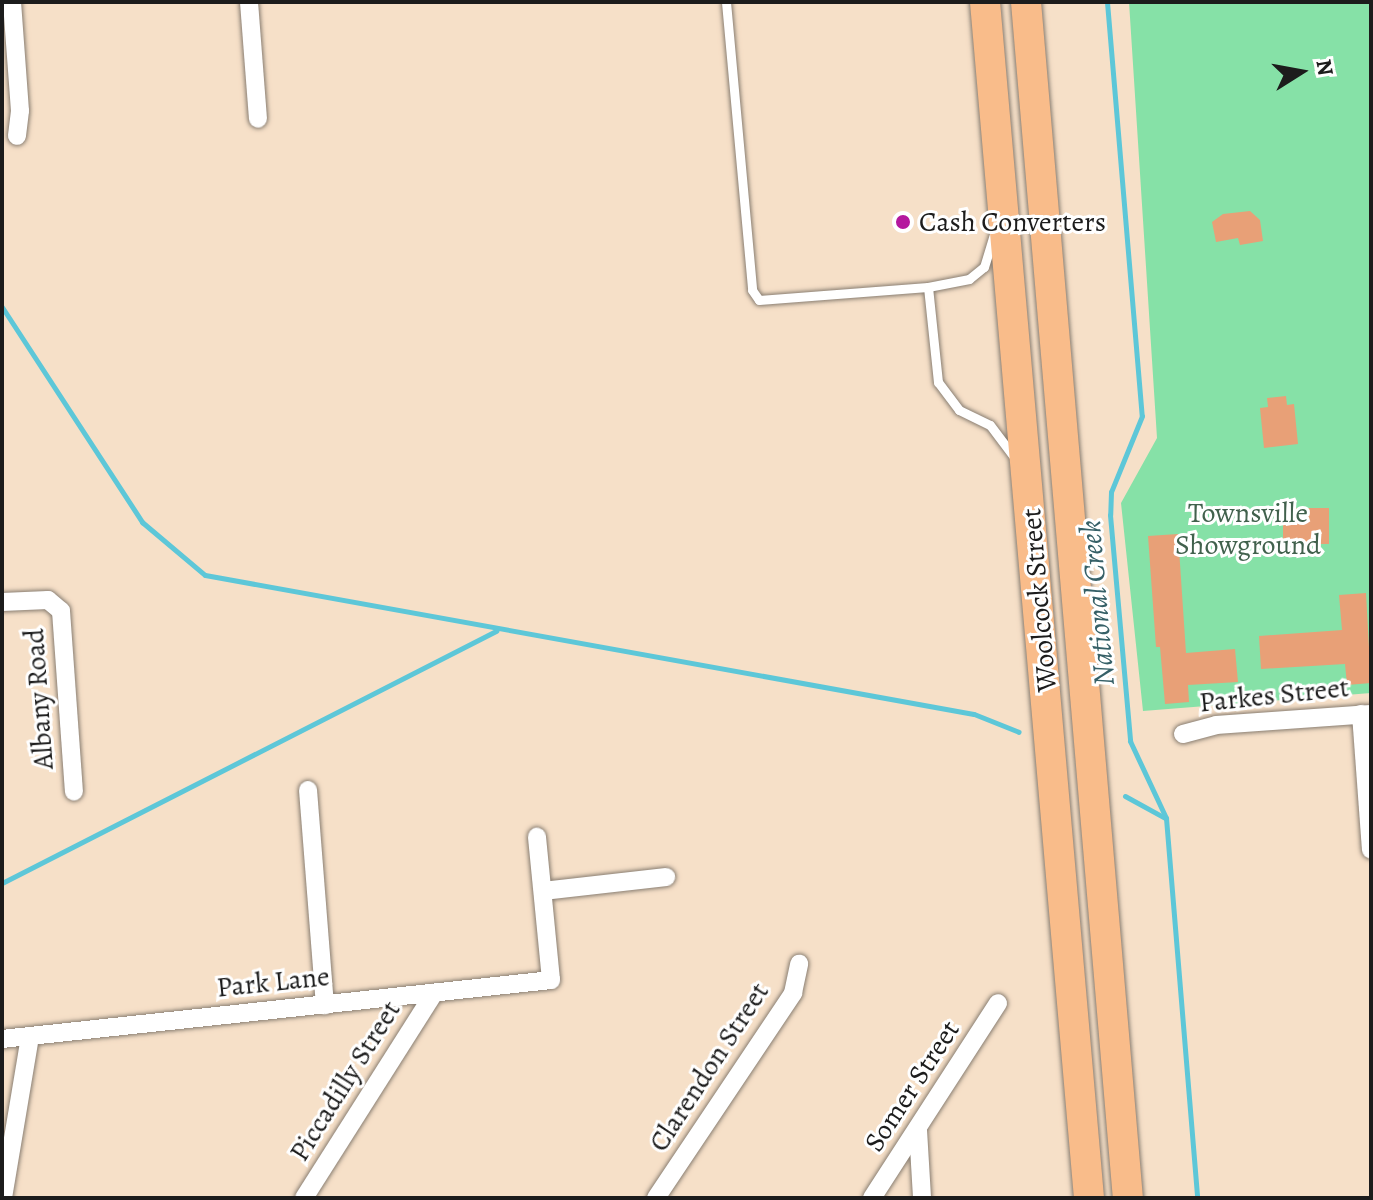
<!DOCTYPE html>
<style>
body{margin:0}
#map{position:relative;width:1373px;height:1200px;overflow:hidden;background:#f6e0c8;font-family:Alegreya,serif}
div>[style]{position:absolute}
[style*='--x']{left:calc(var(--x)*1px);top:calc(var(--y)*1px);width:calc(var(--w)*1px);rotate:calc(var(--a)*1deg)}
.green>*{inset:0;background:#86e1a7}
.stream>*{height:5px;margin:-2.5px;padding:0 2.5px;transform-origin:2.5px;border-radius:2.5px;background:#5dc7d8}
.building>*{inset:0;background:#e8a077;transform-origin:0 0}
.roads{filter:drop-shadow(0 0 2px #897e72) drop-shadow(0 0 2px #897e72)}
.service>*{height:9px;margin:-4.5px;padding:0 4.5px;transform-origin:4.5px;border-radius:4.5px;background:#fff}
.minor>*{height:18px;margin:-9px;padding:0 9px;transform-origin:9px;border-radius:9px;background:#fff}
.primary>*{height:30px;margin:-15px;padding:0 15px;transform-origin:15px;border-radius:15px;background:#f9bc8a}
.dots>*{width:22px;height:22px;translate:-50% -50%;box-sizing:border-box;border:4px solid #fff;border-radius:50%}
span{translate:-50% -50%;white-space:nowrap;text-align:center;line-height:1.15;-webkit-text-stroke:6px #fff;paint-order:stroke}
.poi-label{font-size:28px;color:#1c1c1c}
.left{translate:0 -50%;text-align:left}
.park-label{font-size:28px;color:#41614d}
.street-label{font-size:28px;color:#1c1c1c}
.water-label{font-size:30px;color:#366067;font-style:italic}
.frame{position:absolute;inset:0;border:4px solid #1c1c1c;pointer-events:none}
.north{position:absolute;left:1261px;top:32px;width:80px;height:80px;-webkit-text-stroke:6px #fff;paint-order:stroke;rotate:79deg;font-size:22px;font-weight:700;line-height:32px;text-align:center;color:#1c1c1c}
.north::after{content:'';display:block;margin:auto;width:28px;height:36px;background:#1c1c1c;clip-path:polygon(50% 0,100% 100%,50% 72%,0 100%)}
</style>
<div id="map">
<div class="green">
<div style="clip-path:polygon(1129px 2px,1371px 2px,1371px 693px,1143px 711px,1121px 503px,1157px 438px)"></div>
</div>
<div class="stream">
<div style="--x:1107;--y:2;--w:415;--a:85.2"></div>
<div style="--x:1142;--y:416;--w:82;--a:112.2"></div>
<div style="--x:1111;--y:492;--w:23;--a:92"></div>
<div style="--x:1110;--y:515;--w:227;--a:84.9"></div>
<div style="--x:1130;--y:741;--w:85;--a:64.9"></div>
<div style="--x:1166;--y:818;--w:381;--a:85.3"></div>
<div style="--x:2;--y:307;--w:257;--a:56.9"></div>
<div style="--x:142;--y:522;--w:82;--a:40.1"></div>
<div style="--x:205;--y:575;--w:781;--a:10.25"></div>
<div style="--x:974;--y:714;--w:48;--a:21.8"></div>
<div style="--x:1125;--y:796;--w:46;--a:28.8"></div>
<div style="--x:2;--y:883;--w:555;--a:-27.03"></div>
</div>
<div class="building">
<div style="clip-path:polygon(1250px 211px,1260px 220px,1263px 241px,1240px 245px,1238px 238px,1216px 242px,1212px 222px,1223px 214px)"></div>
<div style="clip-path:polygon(1286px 396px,1287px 405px,1294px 404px,1298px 444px,1264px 448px,1260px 408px,1268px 407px,1267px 398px)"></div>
<div style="left:1283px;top:508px;width:46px;height:36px"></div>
<div style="clip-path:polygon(1178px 534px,1186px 653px,1235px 649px,1238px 682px,1188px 685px,1189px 702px,1165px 704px,1160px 647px,1156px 647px,1148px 536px)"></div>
<div style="clip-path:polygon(1366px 593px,1371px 683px,1347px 685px,1345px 664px,1261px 669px,1259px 636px,1342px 630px,1339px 595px)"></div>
</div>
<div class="roads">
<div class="service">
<div style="--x:726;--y:2;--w:289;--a:84.8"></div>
<div style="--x:752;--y:290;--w:12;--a:55"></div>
<div style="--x:759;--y:300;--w:169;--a:-4.4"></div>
<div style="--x:928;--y:287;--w:42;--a:-11"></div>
<div style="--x:969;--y:279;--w:19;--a:-39"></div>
<div style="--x:984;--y:267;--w:37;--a:-73"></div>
<div style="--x:928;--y:287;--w:96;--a:84"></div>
<div style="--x:938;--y:382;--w:35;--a:53"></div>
<div style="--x:959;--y:410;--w:34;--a:26"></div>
<div style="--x:990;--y:425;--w:40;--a:53"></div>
</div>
<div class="minor">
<div style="--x:12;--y:2;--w:109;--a:85.8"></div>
<div style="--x:20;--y:111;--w:25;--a:97"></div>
<div style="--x:249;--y:2;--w:117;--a:85.6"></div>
<div style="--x:2;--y:602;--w:46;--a:-2.5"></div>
<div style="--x:48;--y:600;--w:17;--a:40"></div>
<div style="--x:61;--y:611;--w:181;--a:85.9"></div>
<div style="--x:1361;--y:714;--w:136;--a:85.8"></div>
<div style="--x:1183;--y:734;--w:34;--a:-15"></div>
<div style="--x:1216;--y:725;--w:155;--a:-4.1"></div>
<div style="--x:308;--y:790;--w:216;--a:85.5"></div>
<div style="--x:543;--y:891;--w:124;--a:-6.5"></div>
<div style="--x:2;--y:1039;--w:552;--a:-6.13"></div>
<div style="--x:551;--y:980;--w:144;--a:-95.6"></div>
<div style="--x:918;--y:1130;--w:68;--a:86.6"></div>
<div style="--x:3;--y:1198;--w:163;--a:-80.5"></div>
<div style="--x:304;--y:1198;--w:243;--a:-57.6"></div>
<div style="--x:656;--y:1198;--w:247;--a:-56.2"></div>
<div style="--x:793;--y:993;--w:30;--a:-78"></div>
<div style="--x:872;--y:1198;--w:232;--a:-57.1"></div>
</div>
<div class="primary">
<div style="--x:985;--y:2;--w:1201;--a:85.03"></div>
<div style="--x:1026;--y:2;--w:1200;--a:85.13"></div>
</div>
</div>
<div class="dots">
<div style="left:903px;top:222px;background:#b5179e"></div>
</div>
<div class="poi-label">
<span class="left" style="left:919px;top:222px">Cash Converters</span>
</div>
<div class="park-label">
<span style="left:1248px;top:529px">Townsville<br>Showground</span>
</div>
<div class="street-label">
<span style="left:1039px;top:600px;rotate:-95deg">Woolcock Street</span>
<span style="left:1274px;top:695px;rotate:-6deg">Parkes Street</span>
<span style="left:39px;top:699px;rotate:-94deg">Albany Road</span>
<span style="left:273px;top:982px;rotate:-6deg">Park Lane</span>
<span style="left:709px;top:1067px;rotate:-57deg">Clarendon Street</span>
<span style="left:345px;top:1081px;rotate:-58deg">Piccadilly Street</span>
<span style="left:912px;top:1086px;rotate:-57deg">Somer Street</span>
</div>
<div class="water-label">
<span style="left:1097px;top:603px;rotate:-95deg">National Creek</span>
</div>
<div class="frame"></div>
<div class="north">N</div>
</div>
